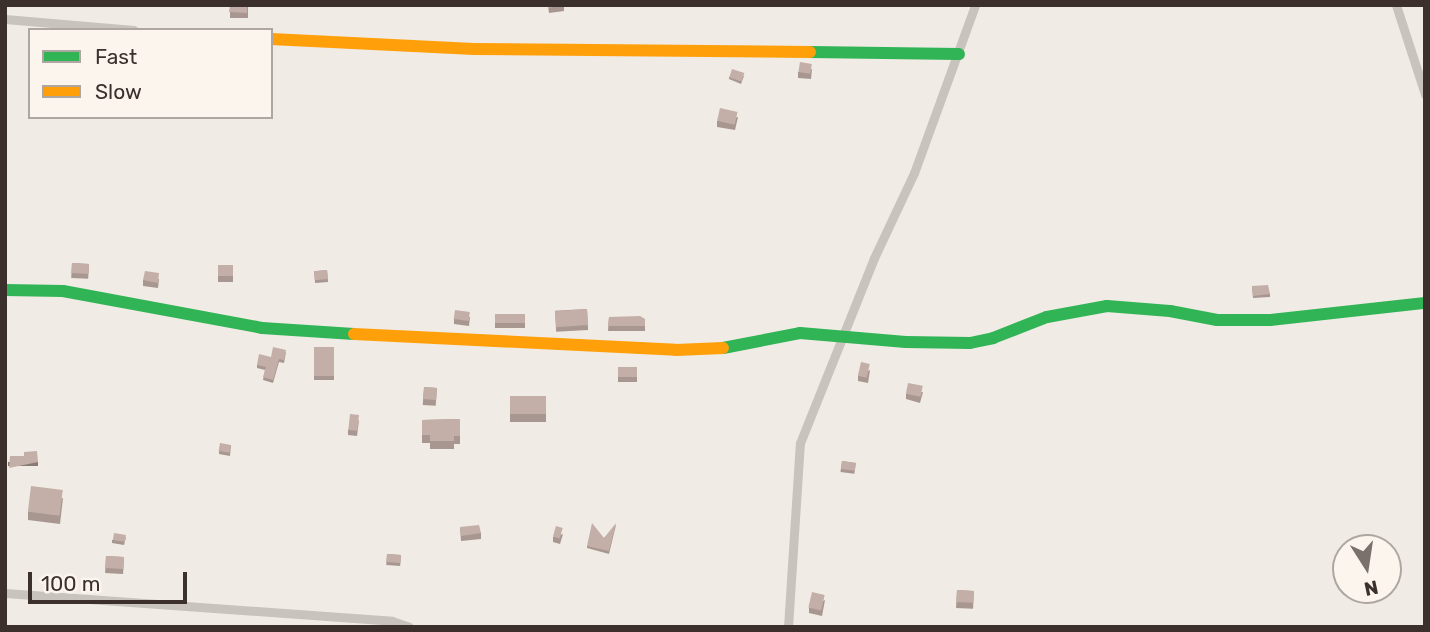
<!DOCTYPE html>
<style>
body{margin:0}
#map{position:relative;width:1430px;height:632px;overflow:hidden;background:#f0ebe5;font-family:Rubik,sans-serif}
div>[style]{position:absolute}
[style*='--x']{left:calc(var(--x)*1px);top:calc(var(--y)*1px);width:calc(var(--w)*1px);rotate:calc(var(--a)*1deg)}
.street>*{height:9px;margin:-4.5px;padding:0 4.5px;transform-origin:4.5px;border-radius:4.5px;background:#c9c3be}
.fast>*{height:12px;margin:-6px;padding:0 6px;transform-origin:6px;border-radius:6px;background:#30b455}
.slow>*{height:12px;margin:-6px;padding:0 6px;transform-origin:6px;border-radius:6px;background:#ff9f0a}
.wall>*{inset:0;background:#a89690;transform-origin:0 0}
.shaded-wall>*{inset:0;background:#887a75;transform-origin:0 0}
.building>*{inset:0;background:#c3afa7;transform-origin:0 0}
span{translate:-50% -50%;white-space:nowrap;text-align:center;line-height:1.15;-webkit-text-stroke:5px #fbf5ee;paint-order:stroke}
.frame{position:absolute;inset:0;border:7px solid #3b302b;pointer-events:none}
.legend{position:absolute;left:28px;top:28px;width:245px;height:91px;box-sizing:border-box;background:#fbf5ee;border:2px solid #aea6a0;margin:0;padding:9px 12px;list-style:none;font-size:21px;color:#3b302b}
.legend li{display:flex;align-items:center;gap:14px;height:35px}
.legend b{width:35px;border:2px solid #aea6a0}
.north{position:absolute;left:1332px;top:534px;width:70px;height:70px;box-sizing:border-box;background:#fbf5ee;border:2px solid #aea6a0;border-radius:50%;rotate:168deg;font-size:19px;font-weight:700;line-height:28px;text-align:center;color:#3b302b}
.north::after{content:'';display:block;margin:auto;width:24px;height:32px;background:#7a716c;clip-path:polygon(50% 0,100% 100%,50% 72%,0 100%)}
.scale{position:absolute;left:28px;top:572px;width:159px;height:32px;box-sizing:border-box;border:4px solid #3b302b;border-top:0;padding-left:9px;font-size:21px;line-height:24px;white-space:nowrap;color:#3b302b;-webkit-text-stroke:5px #fbf5ee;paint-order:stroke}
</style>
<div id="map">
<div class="street">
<div style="--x:1396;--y:5;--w:94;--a:72"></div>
<div style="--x:5;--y:19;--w:129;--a:4.9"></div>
<div style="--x:5;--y:593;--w:388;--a:4.1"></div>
<div style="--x:392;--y:621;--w:18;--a:19"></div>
<div style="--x:788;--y:627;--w:184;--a:-86.3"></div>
<div style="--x:800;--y:443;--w:199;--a:-68.2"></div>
<div style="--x:874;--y:258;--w:94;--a:-64.8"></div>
<div style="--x:914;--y:173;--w:179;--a:-70"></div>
</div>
<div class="fast">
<div style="--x:810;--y:52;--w:149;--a:0.8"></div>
<div style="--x:5;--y:290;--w:58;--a:1"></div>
<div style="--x:63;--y:291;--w:202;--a:10.5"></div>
<div style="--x:262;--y:328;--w:92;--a:3.7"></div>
<div style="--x:723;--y:348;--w:78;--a:-11"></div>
<div style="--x:800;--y:333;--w:106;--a:4.9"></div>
<div style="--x:906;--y:342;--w:64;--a:0.9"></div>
<div style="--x:970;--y:343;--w:24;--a:-12"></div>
<div style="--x:993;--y:338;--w:58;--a:-21.3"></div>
<div style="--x:1047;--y:317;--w:61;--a:-10.4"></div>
<div style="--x:1107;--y:306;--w:63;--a:4.5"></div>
<div style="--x:1170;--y:311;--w:48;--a:10.8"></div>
<div style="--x:1217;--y:320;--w:53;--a:0"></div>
<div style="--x:1270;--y:320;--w:156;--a:-6.3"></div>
</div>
<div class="slow">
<div style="--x:271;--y:39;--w:203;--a:2.8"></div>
<div style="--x:474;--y:49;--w:336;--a:0.5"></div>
<div style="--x:354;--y:334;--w:322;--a:2.8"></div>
<div style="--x:676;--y:350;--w:47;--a:-2.4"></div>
</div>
<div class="wall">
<div style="left:230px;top:5px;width:18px;height:13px"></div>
<div style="clip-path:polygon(548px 5px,564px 5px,564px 11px,549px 13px)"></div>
<div style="clip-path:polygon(812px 69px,811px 79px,798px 78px,798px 72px)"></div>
<div style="clip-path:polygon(744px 76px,741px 84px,729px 79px,729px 77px)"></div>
<div style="clip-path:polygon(738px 117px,735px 130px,717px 127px,717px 121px)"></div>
<div style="left:72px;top:263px;width:17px;height:15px;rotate:3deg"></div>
<div style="left:233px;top:265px;width:17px;height:15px;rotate:90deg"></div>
<div style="left:327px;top:270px;width:12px;height:13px;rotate:85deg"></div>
<div style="clip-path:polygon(159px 279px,158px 288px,143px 286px,143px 280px)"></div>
<div style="clip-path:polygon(1252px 286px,1270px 294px,1270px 297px,1253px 298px)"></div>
<div style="left:587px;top:309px;width:21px;height:32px;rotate:87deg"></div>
<div style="left:525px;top:314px;width:14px;height:30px;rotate:90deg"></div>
<div style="clip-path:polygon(470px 317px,469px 326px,454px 324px,454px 319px)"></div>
<div style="clip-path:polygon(609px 317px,645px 319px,645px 331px,608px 331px)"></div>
<div style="left:314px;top:347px;width:20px;height:33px"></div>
<div style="clip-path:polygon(286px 352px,284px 363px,279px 362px,273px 383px,263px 380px,265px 370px,257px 368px,257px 365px,271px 357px)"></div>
<div style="left:618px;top:367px;width:19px;height:15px"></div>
<div style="clip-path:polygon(870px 370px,868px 383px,858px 381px,858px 376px)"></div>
<div style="left:424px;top:387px;width:13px;height:18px;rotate:4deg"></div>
<div style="clip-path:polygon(923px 392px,920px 403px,906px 399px,906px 394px)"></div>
<div style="left:546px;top:396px;width:26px;height:36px;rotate:90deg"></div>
<div style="clip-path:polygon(460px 419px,460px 444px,454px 444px,454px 449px,430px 449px,430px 443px,422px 443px,422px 420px)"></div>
<div style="clip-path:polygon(359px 420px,357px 436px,348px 435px,348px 430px)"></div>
<div style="clip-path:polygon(231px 445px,230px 456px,219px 454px,219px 451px)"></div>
<div style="left:842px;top:461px;width:14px;height:11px;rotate:8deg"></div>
<div style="clip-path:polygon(63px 498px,60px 524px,28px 520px,28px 512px)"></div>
<div style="clip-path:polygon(616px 525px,609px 554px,587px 548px,587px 546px,604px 538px)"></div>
<div style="clip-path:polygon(460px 527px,481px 533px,481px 539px,461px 541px)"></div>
<div style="clip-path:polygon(563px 534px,560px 544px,553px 542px,553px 537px)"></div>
<div style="clip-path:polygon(126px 537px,124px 545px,112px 543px,112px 540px)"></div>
<div style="left:387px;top:554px;width:14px;height:11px;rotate:4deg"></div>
<div style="left:106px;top:556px;width:18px;height:17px;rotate:3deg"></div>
<div style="left:957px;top:590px;width:17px;height:18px;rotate:3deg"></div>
<div style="clip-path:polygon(825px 600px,822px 616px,809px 613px,809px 608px)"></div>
</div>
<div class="shaded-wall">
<div style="left:38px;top:462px;width:4px;height:30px;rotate:90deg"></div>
</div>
<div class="building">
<div style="clip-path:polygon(230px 5px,247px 5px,247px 13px,229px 12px)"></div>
<div style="clip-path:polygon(549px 5px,563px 5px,549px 8px)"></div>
<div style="left:800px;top:62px;width:12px;height:10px;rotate:9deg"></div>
<div style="left:732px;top:69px;width:13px;height:9px;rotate:18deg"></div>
<div style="left:720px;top:108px;width:18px;height:13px;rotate:13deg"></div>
<div style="left:72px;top:263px;width:17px;height:10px;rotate:3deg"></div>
<div style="left:233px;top:265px;width:11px;height:15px;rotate:90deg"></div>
<div style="left:327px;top:270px;width:9px;height:13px;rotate:84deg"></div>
<div style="clip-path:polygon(145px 271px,159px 273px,158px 283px,143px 280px)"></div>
<div style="clip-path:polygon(1268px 285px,1270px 294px,1253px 296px,1252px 286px)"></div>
<div style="left:587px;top:309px;width:16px;height:32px;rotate:86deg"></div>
<div style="left:455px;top:310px;width:15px;height:9px;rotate:8deg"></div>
<div style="left:525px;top:314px;width:9px;height:30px;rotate:90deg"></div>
<div style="clip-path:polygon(640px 316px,645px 319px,645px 326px,608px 326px,609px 317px)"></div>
<div style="clip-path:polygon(273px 347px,286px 350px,284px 360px,279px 359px,273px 380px,263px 377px,266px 367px,257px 365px,259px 354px,271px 357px)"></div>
<div style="left:314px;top:347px;width:20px;height:29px"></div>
<div style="left:861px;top:362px;width:9px;height:14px;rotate:13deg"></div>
<div style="left:618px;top:367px;width:19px;height:10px"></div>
<div style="left:908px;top:383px;width:15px;height:11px;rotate:11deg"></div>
<div style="left:424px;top:387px;width:13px;height:12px;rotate:4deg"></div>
<div style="left:546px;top:396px;width:18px;height:36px;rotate:90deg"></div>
<div style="left:350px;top:414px;width:9px;height:16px;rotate:6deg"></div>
<div style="clip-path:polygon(460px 419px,460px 436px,454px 436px,454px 441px,430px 441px,430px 435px,422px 435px,422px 420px)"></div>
<div style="left:220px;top:443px;width:11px;height:8px;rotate:10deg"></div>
<div style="clip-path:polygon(37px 451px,38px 462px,9px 468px,10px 456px,24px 456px,24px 452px)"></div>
<div style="left:842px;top:461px;width:14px;height:8px;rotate:8deg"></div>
<div style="left:31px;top:486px;width:32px;height:26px;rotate:7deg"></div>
<div style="clip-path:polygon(592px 523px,604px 538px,616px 523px,609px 551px,587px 546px)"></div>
<div style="clip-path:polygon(479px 525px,481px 533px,461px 536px,460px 527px)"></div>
<div style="left:556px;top:526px;width:7px;height:11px;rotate:16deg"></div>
<div style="left:114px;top:533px;width:12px;height:7px;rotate:9deg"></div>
<div style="left:387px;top:554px;width:14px;height:8px;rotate:4deg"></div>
<div style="left:106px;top:556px;width:18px;height:12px;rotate:3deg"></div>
<div style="left:957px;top:590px;width:17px;height:12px;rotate:3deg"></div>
<div style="left:812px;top:592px;width:13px;height:16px;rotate:13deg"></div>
</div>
<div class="frame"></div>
<ul class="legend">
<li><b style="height:9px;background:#30b455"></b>Fast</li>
<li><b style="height:9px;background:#ff9f0a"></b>Slow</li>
</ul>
<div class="north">N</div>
<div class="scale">100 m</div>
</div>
